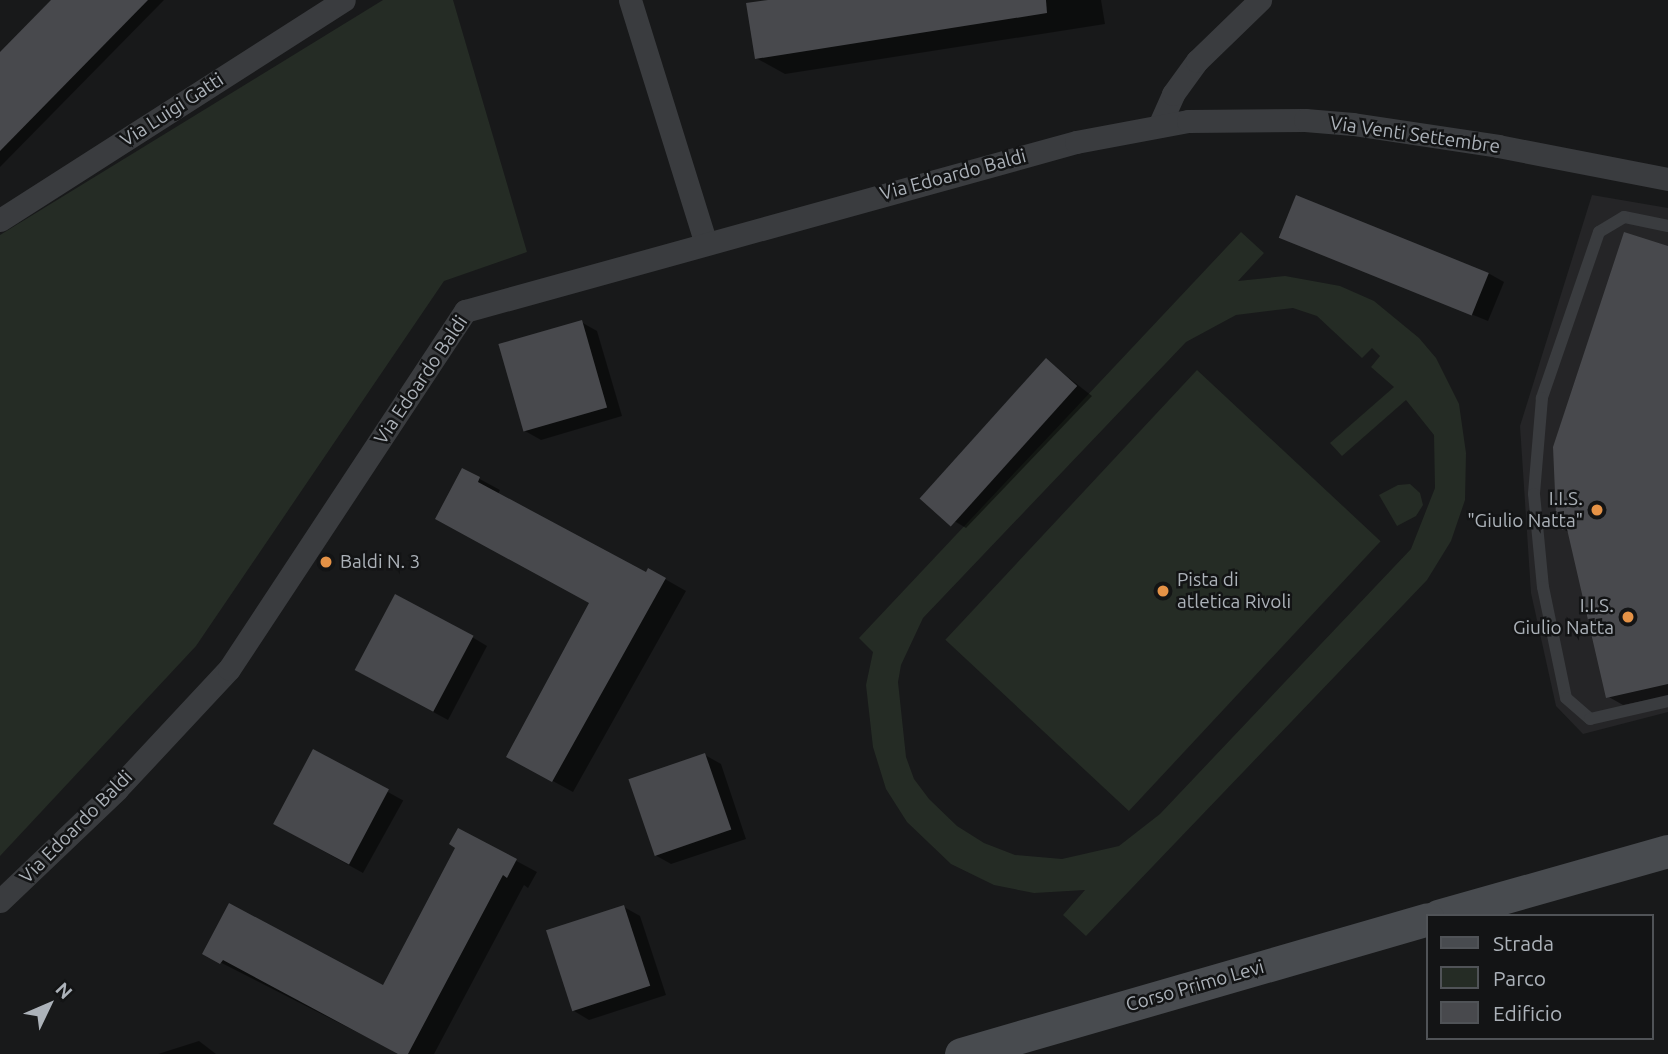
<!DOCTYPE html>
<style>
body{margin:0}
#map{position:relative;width:1668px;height:1054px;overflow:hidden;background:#18191a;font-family:Ubuntu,sans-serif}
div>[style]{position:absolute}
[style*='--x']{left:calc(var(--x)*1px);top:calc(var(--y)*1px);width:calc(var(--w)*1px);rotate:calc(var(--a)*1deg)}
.built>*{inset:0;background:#252527}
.green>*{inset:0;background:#252c25;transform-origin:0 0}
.shadow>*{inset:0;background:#0007;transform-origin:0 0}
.building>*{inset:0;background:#48494d;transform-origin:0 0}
.lane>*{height:12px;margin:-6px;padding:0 6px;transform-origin:6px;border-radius:6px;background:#3a3c3f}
.street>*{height:23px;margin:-11.5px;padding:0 11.5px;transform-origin:11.5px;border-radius:11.5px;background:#3a3c3f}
.secondary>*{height:33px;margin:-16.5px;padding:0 16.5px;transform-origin:16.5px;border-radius:16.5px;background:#484b4f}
.dots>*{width:19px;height:19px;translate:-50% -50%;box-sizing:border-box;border:4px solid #131415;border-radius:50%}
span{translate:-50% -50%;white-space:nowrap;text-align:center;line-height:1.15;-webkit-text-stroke:5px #131415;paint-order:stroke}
.street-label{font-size:19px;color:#acb2b9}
.poi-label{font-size:19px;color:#acb2b9}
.right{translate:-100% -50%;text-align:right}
.left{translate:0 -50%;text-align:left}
.legend{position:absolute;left:1426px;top:914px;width:228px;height:126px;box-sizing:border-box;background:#131415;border:2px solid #505357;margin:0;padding:9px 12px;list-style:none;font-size:21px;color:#acb2b9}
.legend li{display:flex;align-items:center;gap:14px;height:35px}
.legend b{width:35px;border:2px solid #505357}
.north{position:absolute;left:14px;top:970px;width:70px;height:70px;-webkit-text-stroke:5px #131415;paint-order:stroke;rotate:46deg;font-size:19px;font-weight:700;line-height:28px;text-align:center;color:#acb2b9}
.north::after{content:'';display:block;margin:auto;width:24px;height:32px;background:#acb2b9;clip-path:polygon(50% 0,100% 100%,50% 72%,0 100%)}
</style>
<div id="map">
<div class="built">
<div style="clip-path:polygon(1592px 195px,1668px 208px,1668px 712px,1583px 734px,1556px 706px,1531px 593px,1520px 426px)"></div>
</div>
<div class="green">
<div style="clip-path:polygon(383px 0,453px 0,527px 252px,444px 281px,196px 646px,0 856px,0 235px)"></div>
<div style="clip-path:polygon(evenodd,1241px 232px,1264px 253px,1238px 281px,1285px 276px,1340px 286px,1374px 301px,1419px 338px,1436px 358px,1459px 404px,1466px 453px,1465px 500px,1451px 541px,1427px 580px,1086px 936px,1063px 915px,1085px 890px,1034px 893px,994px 885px,951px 864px,907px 822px,886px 789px,873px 747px,866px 685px,873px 652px,859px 638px,1241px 232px,1293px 308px,1317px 316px,1362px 358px,1372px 348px,1380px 356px,1371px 367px,1394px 387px,1330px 443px,1342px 456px,1406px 400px,1434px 435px,1435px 488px,1411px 549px,1160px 814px,1119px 846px,1062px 859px,1015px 855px,984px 843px,957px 826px,929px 799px,914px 779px,906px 757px,898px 682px,901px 665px,923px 618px,1186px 342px,1236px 315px,1293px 308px)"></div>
<div style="left:1197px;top:370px;width:251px;height:369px;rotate:43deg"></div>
<div style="clip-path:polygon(1410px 484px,1420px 493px,1423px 505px,1416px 516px,1397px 526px,1379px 495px,1398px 485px)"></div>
</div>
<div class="shadow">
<div style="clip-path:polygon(53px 0,164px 0,0 167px,0 55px)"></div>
<div style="clip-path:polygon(779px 0,1101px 0,1105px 24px,785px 74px,756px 58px)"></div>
<div style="clip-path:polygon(1284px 238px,1488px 273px,1504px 282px,1488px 321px)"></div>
<div style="clip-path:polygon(1668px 248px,1668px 696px,1623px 705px,1607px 696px,1570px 533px,1563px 529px)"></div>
<div style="clip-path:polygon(581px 322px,597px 331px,622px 416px,541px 440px,525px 431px)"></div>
<div style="clip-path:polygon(1046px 360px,1092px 396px,966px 528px,951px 519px)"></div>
<div style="clip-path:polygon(463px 470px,500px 490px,498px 494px,646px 575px,649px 570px,686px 591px,573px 792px,529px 768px,591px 603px)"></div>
<div style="clip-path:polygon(472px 637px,487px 646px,448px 720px,356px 670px)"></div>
<div style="left:314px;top:751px;width:102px;height:83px;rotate:29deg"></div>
<div style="clip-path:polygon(705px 755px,721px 764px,746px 839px,671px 864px,655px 855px)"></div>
<div style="clip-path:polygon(459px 830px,537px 872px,528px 888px,524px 885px,434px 1054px,400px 1054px,204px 954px,383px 987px,458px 847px)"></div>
<div style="clip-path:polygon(624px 907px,640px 916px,666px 995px,589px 1020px,574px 1011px)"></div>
<div style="clip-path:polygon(199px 1041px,216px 1054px,158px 1054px)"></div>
</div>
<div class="building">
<div style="clip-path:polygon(51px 0,148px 0,0 151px,0 52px)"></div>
<div style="clip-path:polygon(768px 0,1046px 0,1047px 13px,755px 59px,746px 3px)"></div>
<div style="left:1296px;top:195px;width:208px;height:46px;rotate:22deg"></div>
<div style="clip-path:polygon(1624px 232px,1668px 246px,1668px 684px,1606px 698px,1567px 529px,1562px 530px,1556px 515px,1553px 447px)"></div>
<div style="left:582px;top:320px;width:91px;height:87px;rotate:74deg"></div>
<div style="left:1046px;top:358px;width:42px;height:189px;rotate:42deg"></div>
<div style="clip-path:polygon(462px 468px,480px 477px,478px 482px,646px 572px,648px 568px,666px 578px,552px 782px,506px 757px,589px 603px,435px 519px)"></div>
<div style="left:395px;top:594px;width:89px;height:86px;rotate:28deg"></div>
<div style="left:313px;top:749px;width:86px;height:85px;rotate:28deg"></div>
<div style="left:705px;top:753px;width:81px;height:81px;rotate:71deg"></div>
<div style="clip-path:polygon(458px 828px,517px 859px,507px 878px,503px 875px,408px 1054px,398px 1054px,223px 960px,220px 964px,202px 954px,229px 903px,383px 985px,455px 848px,449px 844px)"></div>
<div style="left:624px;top:905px;width:85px;height:82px;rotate:72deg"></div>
</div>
<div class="lane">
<div style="--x:1668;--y:226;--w:45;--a:-168.4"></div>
<div style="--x:1624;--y:217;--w:29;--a:149"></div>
<div style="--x:1599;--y:232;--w:176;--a:109"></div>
<div style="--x:1542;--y:398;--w:96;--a:94.8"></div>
<div style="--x:1534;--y:494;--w:93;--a:84.5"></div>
<div style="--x:1543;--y:587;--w:113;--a:78.3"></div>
<div style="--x:1566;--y:698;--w:32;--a:41"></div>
<div style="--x:1590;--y:719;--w:80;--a:-13"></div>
</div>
<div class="street">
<div style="--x:630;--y:0;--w:252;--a:72.7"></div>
<div style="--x:1159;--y:126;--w:35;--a:-66"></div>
<div style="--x:1173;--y:94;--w:41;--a:-54"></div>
<div style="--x:1197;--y:61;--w:88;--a:-44.1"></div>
<div style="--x:0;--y:220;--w:408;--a:-32.6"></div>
<div style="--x:0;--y:901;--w:162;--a:-43.7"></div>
<div style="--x:117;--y:789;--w:164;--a:-47"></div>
<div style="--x:229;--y:669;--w:429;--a:-56.6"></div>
<div style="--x:465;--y:311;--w:634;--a:-15.46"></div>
<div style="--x:1076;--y:142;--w:114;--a:-10.6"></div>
<div style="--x:1188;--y:121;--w:117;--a:-0.5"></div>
<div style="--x:1305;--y:120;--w:48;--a:4.8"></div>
<div style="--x:1353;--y:124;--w:147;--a:8.6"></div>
<div style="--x:1498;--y:146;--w:173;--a:11"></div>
</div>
<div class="secondary">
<div style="--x:1438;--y:916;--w:239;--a:-15.8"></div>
<div style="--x:961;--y:1054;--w:486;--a:-16.1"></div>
</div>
<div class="dots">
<div style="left:1597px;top:510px;background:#e59246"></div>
<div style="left:326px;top:562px;background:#e59246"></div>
<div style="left:1163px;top:591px;background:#e59246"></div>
<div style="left:1628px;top:617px;background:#e59246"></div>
</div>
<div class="street-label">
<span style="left:172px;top:110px;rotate:-33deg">Via Luigi Gatti</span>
<span style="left:1415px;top:135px;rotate:8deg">Via Venti Settembre</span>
<span style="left:953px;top:175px;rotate:-15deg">Via Edoardo Baldi</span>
<span style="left:421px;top:380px;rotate:-56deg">Via Edoardo Baldi</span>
<span style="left:76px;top:827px;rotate:-45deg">Via Edoardo Baldi</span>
<span style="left:1195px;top:986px;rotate:-16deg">Corso Primo Levi</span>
</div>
<div class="poi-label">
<span class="right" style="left:1583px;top:510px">I.I.S.<br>"Giulio Natta"</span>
<span class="left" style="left:340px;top:562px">Baldi N. 3</span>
<span class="left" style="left:1177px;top:591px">Pista di<br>atletica Rivoli</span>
<span class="right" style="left:1614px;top:617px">I.I.S.<br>Giulio Natta</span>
</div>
<ul class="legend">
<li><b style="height:9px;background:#484b4f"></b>Strada</li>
<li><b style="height:19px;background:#252c25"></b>Parco</li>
<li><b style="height:19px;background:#48494d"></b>Edificio</li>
</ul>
<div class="north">N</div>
</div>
